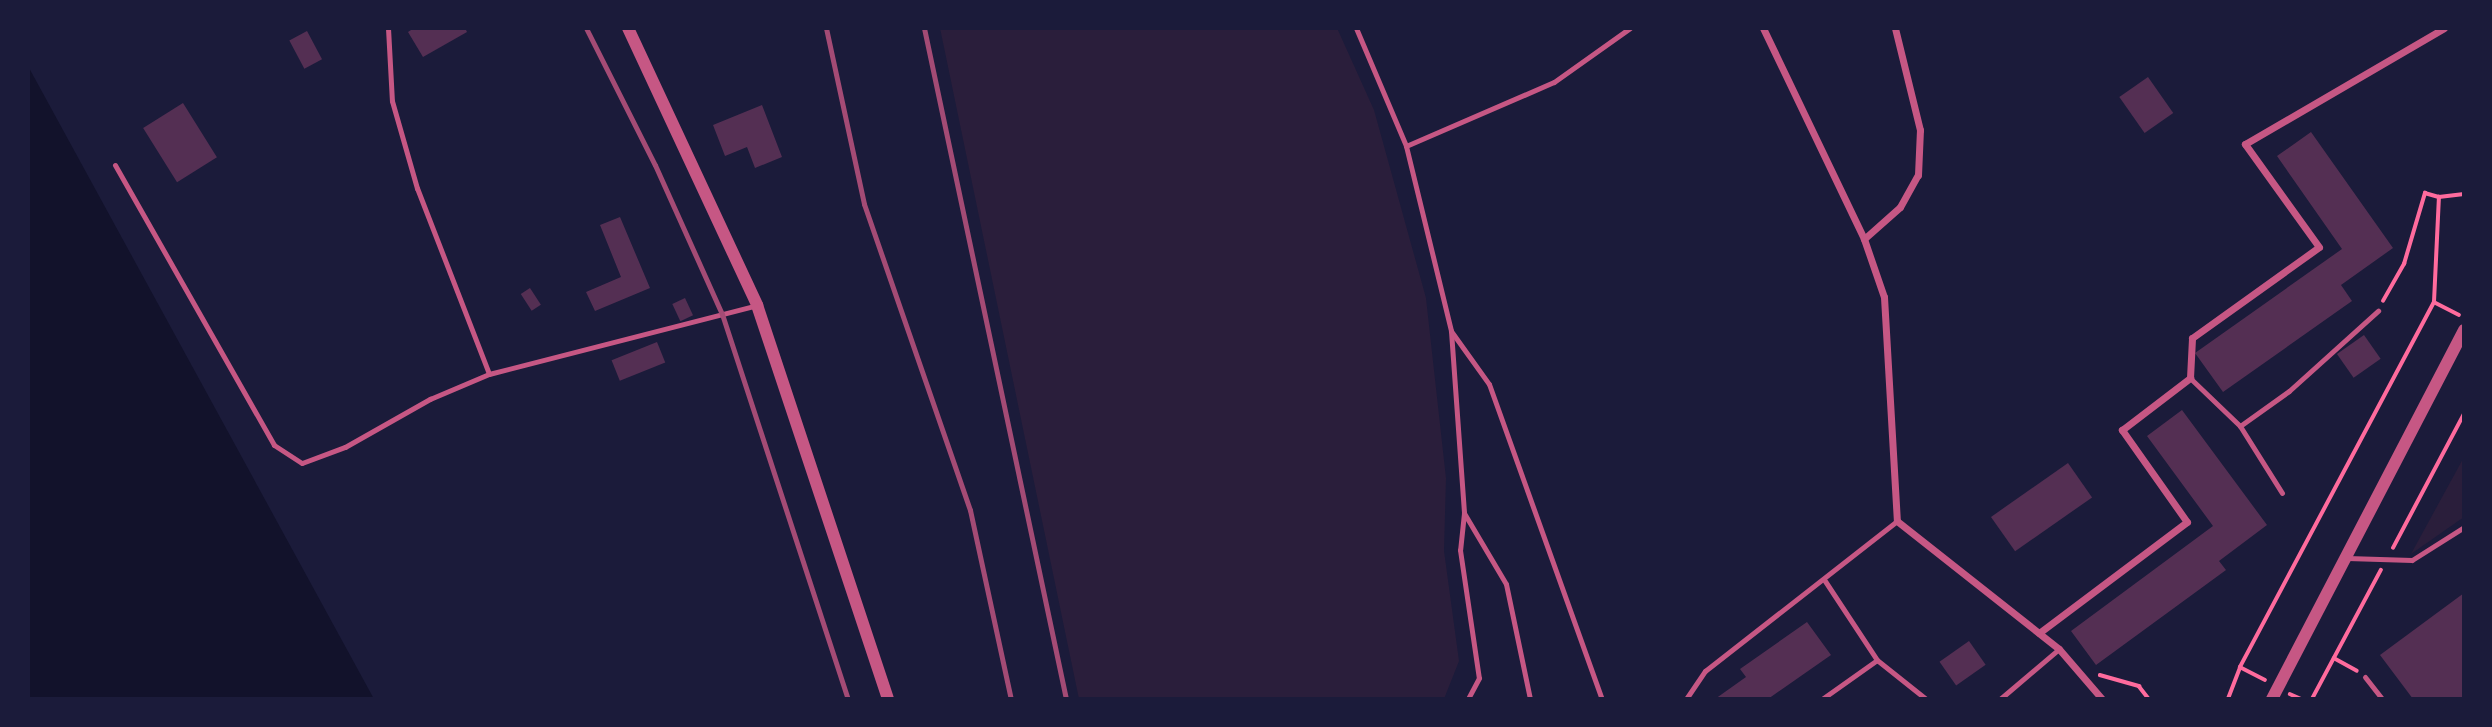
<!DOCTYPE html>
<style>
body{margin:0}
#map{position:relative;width:2492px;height:727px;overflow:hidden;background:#1b1b3a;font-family:Montserrat,sans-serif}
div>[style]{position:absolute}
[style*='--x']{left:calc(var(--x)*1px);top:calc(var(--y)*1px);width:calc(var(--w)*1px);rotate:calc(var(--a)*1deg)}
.green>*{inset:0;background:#2a1e3b}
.water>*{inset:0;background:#12122b}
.building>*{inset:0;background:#542f53;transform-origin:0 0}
.path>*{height:3.5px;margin:-1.75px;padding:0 1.75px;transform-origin:1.75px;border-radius:1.75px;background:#ff6b9d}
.service>*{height:5px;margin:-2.5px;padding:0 2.5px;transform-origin:2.5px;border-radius:2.5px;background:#c65784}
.minor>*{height:7px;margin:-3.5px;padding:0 3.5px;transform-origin:3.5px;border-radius:3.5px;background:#c65784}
.tertiary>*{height:12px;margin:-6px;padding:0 6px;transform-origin:6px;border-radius:6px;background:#c65784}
.rail>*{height:5px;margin:-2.5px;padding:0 2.5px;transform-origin:2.5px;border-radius:2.5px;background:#a44b75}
span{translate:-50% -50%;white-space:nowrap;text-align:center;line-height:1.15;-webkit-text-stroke:6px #1b1b3a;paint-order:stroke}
.frame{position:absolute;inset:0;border:30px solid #1b1b3a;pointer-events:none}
</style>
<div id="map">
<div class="green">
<div style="clip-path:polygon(940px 28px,1337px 28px,1374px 110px,1426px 298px,1446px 478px,1444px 551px,1459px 661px,1444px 699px,1079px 699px)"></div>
<div style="clip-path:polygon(2464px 457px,2464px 517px,2411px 554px)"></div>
</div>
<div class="water">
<div style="clip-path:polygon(28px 66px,374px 699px,28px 699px)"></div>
</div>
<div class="building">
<div style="clip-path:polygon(414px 28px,465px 28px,467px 32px,423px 57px,408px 32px)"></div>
<div style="left:307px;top:31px;width:32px;height:20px;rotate:62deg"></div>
<div style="left:2148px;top:77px;width:44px;height:35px;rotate:55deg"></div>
<div style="left:183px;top:103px;width:64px;height:47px;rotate:58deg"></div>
<div style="clip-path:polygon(762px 105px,782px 157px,755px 168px,747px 147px,725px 156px,713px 125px)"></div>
<div style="clip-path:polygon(2311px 132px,2393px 248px,2341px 285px,2352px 301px,2223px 392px,2195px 353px,2342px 249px,2277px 156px)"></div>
<div style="clip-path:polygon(620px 217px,650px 288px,595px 311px,586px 292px,621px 277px,600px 225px)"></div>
<div style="left:530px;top:288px;width:20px;height:11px;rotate:57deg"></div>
<div style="left:685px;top:298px;width:19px;height:14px;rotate:65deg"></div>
<div style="left:2364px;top:335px;width:29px;height:33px;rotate:55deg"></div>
<div style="left:657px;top:342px;width:22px;height:49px;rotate:68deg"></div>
<div style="clip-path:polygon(2182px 410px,2267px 525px,2219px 561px,2226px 570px,2096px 665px,2071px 631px,2213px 526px,2147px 436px)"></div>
<div style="left:2068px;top:463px;width:42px;height:94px;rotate:55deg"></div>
<div style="clip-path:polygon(2464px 593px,2464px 699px,2413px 699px,2380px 655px)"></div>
<div style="clip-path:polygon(1807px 622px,1831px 655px,1768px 699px,1715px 699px,1746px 677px,1740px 669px)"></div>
<div style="left:1969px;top:641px;width:29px;height:36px;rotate:55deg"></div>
</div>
<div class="path">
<div style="--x:2383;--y:301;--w:43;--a:-60.4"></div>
<div style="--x:2404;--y:264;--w:74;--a:-73.5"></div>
<div style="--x:2425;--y:193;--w:15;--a:16"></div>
<div style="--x:2434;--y:302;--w:105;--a:-87.3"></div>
<div style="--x:2439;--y:197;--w:25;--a:-7"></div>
<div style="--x:2393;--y:548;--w:152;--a:-62.1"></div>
<div style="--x:2334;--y:658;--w:26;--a:29"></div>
<div style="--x:2240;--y:667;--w:413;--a:-62"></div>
<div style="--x:2434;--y:302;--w:28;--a:27"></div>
<div style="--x:2100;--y:675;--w:41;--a:15.8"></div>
<div style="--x:2139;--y:686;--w:16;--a:52"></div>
<div style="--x:2290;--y:694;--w:12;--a:24"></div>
<div style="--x:2228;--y:699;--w:34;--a:-69"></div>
<div style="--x:2240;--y:667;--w:28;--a:27"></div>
<div style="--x:2312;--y:699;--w:146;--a:-61.9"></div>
</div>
<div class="service">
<div style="--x:388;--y:28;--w:73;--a:86.9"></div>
<div style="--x:392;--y:101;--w:91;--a:74"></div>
<div style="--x:417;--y:188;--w:199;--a:68.8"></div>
<div style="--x:1356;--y:28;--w:128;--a:67"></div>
<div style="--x:1406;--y:146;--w:190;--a:76.3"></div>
<div style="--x:1451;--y:331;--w:65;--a:54.4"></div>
<div style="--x:1489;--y:384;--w:335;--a:70.3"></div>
<div style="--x:1406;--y:146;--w:161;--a:-23.4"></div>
<div style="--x:1554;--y:82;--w:93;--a:-35.4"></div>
<div style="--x:115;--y:165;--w:322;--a:60.4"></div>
<div style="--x:274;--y:445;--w:33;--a:33"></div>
<div style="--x:302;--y:463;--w:46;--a:-20.4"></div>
<div style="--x:345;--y:447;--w:98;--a:-29.5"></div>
<div style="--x:430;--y:399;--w:64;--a:-23"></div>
<div style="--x:489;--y:374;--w:277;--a:-14.4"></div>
<div style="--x:1451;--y:331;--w:182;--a:85.9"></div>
<div style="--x:1464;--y:513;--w:82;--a:59.4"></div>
<div style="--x:1506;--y:584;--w:117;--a:78.2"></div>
<div style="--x:2190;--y:378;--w:69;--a:43.8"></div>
<div style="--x:2240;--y:426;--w:79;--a:57.9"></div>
<div style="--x:2240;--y:426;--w:60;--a:-35.5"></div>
<div style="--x:2289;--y:391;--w:120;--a:-42"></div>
<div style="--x:1464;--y:513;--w:37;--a:96"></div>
<div style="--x:1460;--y:550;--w:129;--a:81.6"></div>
<div style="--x:1479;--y:678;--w:24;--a:118"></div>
<div style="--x:2347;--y:558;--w:65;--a:1.8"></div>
<div style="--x:2412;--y:560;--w:62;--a:-32.4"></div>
<div style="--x:1825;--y:581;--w:95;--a:56.6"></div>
<div style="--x:1877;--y:660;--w:63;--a:38.5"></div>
<div style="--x:2365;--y:677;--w:28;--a:52"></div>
<div style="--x:1686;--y:699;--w:34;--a:-56"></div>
<div style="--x:1705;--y:671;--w:244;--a:-38"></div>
<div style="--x:1822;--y:699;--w:67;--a:-35.3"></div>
<div style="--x:2000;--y:699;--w:77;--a:-40.3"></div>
</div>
<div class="minor">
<div style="--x:1763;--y:28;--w:234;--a:64.4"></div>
<div style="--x:1864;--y:239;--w:61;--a:71"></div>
<div style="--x:1884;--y:297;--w:224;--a:86.7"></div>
<div style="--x:1897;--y:521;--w:206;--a:38.3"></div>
<div style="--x:2059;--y:649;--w:66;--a:49.3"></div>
<div style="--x:1864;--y:239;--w:48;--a:-41.6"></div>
<div style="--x:1900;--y:207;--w:37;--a:-61"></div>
<div style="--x:1918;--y:175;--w:45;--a:-87.5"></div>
<div style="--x:1920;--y:130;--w:105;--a:-103.8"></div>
<div style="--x:2039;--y:633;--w:185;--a:-36.9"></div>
<div style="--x:2187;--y:522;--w:113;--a:-125.2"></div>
<div style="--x:2122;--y:430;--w:86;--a:-37.4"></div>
<div style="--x:2190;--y:378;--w:40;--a:-87.1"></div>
<div style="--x:2192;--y:338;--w:156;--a:-35.6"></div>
<div style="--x:2319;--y:247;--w:127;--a:-125.7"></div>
<div style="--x:2245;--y:144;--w:230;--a:-30.2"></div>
</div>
<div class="tertiary">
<div style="--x:628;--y:28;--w:306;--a:65"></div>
<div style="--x:757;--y:305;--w:415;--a:71.6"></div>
<div style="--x:2272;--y:699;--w:416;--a:-62.5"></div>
</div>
<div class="rail">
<div style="--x:586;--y:28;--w:153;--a:63.3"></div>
<div style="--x:655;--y:165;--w:163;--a:65.8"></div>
<div style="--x:722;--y:314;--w:405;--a:71.9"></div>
<div style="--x:826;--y:28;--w:180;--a:77.8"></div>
<div style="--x:864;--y:204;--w:324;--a:70.9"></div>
<div style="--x:970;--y:510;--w:193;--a:77.8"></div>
<div style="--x:924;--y:28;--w:686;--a:78.05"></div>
</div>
<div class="frame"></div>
</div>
